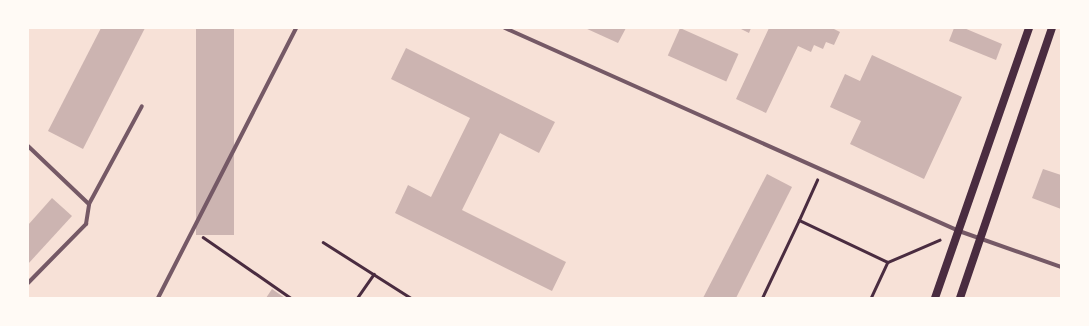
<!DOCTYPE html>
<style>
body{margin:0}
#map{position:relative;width:1089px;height:326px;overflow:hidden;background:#f7e1d7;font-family:Cabin,sans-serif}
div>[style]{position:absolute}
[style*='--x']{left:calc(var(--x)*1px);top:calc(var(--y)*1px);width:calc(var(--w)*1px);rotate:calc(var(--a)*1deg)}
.building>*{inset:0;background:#ccb4b1;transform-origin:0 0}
.path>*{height:2.5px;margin:-1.25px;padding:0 1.25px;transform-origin:1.25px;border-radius:1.25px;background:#4a2c40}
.minor>*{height:4px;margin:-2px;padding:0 2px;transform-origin:2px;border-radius:2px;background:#755966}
.secondary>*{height:8px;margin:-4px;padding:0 4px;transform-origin:4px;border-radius:4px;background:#4a2c40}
span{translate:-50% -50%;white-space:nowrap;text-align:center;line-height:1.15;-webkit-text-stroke:3px #fffaf5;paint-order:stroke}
.frame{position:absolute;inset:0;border:29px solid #fffaf5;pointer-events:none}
</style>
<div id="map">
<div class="building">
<div style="clip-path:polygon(101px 28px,145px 28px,83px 149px,48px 131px)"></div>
<div style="left:196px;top:28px;width:38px;height:207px"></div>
<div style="clip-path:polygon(585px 28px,626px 28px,618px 43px)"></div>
<div style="left:680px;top:28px;width:64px;height:30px;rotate:24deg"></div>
<div style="clip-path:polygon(739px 28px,751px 28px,749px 33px)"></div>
<div style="clip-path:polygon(769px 28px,832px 28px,840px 32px,834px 45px,826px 42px,823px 49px,814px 45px,811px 52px,798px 46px,766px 113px,736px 99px)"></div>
<div style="clip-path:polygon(954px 28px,964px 28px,1002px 44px,996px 60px,949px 41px)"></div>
<div style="clip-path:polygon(406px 48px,555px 122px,539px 153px,500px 133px,462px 210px,566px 262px,552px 291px,395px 213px,408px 185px,431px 197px,470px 118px,391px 79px)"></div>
<div style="clip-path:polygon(872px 55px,962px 97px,924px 179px,850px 144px,861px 121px,830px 107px,845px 74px,860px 81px)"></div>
<div style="clip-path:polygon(1043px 169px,1061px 175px,1061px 209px,1032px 198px)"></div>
<div style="clip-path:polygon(767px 174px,792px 187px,736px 298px,703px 298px)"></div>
<div style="clip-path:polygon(52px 198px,72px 216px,28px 264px,28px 225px)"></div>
<div style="clip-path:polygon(272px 289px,285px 298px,266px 298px)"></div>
</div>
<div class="path">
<div style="--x:799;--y:220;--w:44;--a:-65.8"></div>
<div style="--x:203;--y:237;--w:107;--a:34.7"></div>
<div style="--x:323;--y:242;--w:104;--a:32.5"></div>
<div style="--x:888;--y:262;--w:56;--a:-23.3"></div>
<div style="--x:357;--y:298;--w:29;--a:-55"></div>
<div style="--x:762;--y:298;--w:86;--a:-64.6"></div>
<div style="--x:799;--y:220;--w:98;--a:25.3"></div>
<div style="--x:888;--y:262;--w:40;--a:115"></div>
</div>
<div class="minor">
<div style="--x:505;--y:28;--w:497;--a:24.1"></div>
<div style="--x:959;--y:231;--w:108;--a:19.4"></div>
<div style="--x:28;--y:146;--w:84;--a:43.6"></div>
<div style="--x:28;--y:283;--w:83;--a:-45.5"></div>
<div style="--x:86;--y:224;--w:20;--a:-81"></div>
<div style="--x:89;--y:204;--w:111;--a:-61.6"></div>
<div style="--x:158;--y:298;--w:303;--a:-62.9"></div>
</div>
<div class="secondary">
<div style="--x:935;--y:298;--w:286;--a:-70.8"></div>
<div style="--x:960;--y:298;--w:285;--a:-71.2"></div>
</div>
<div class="frame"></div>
</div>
